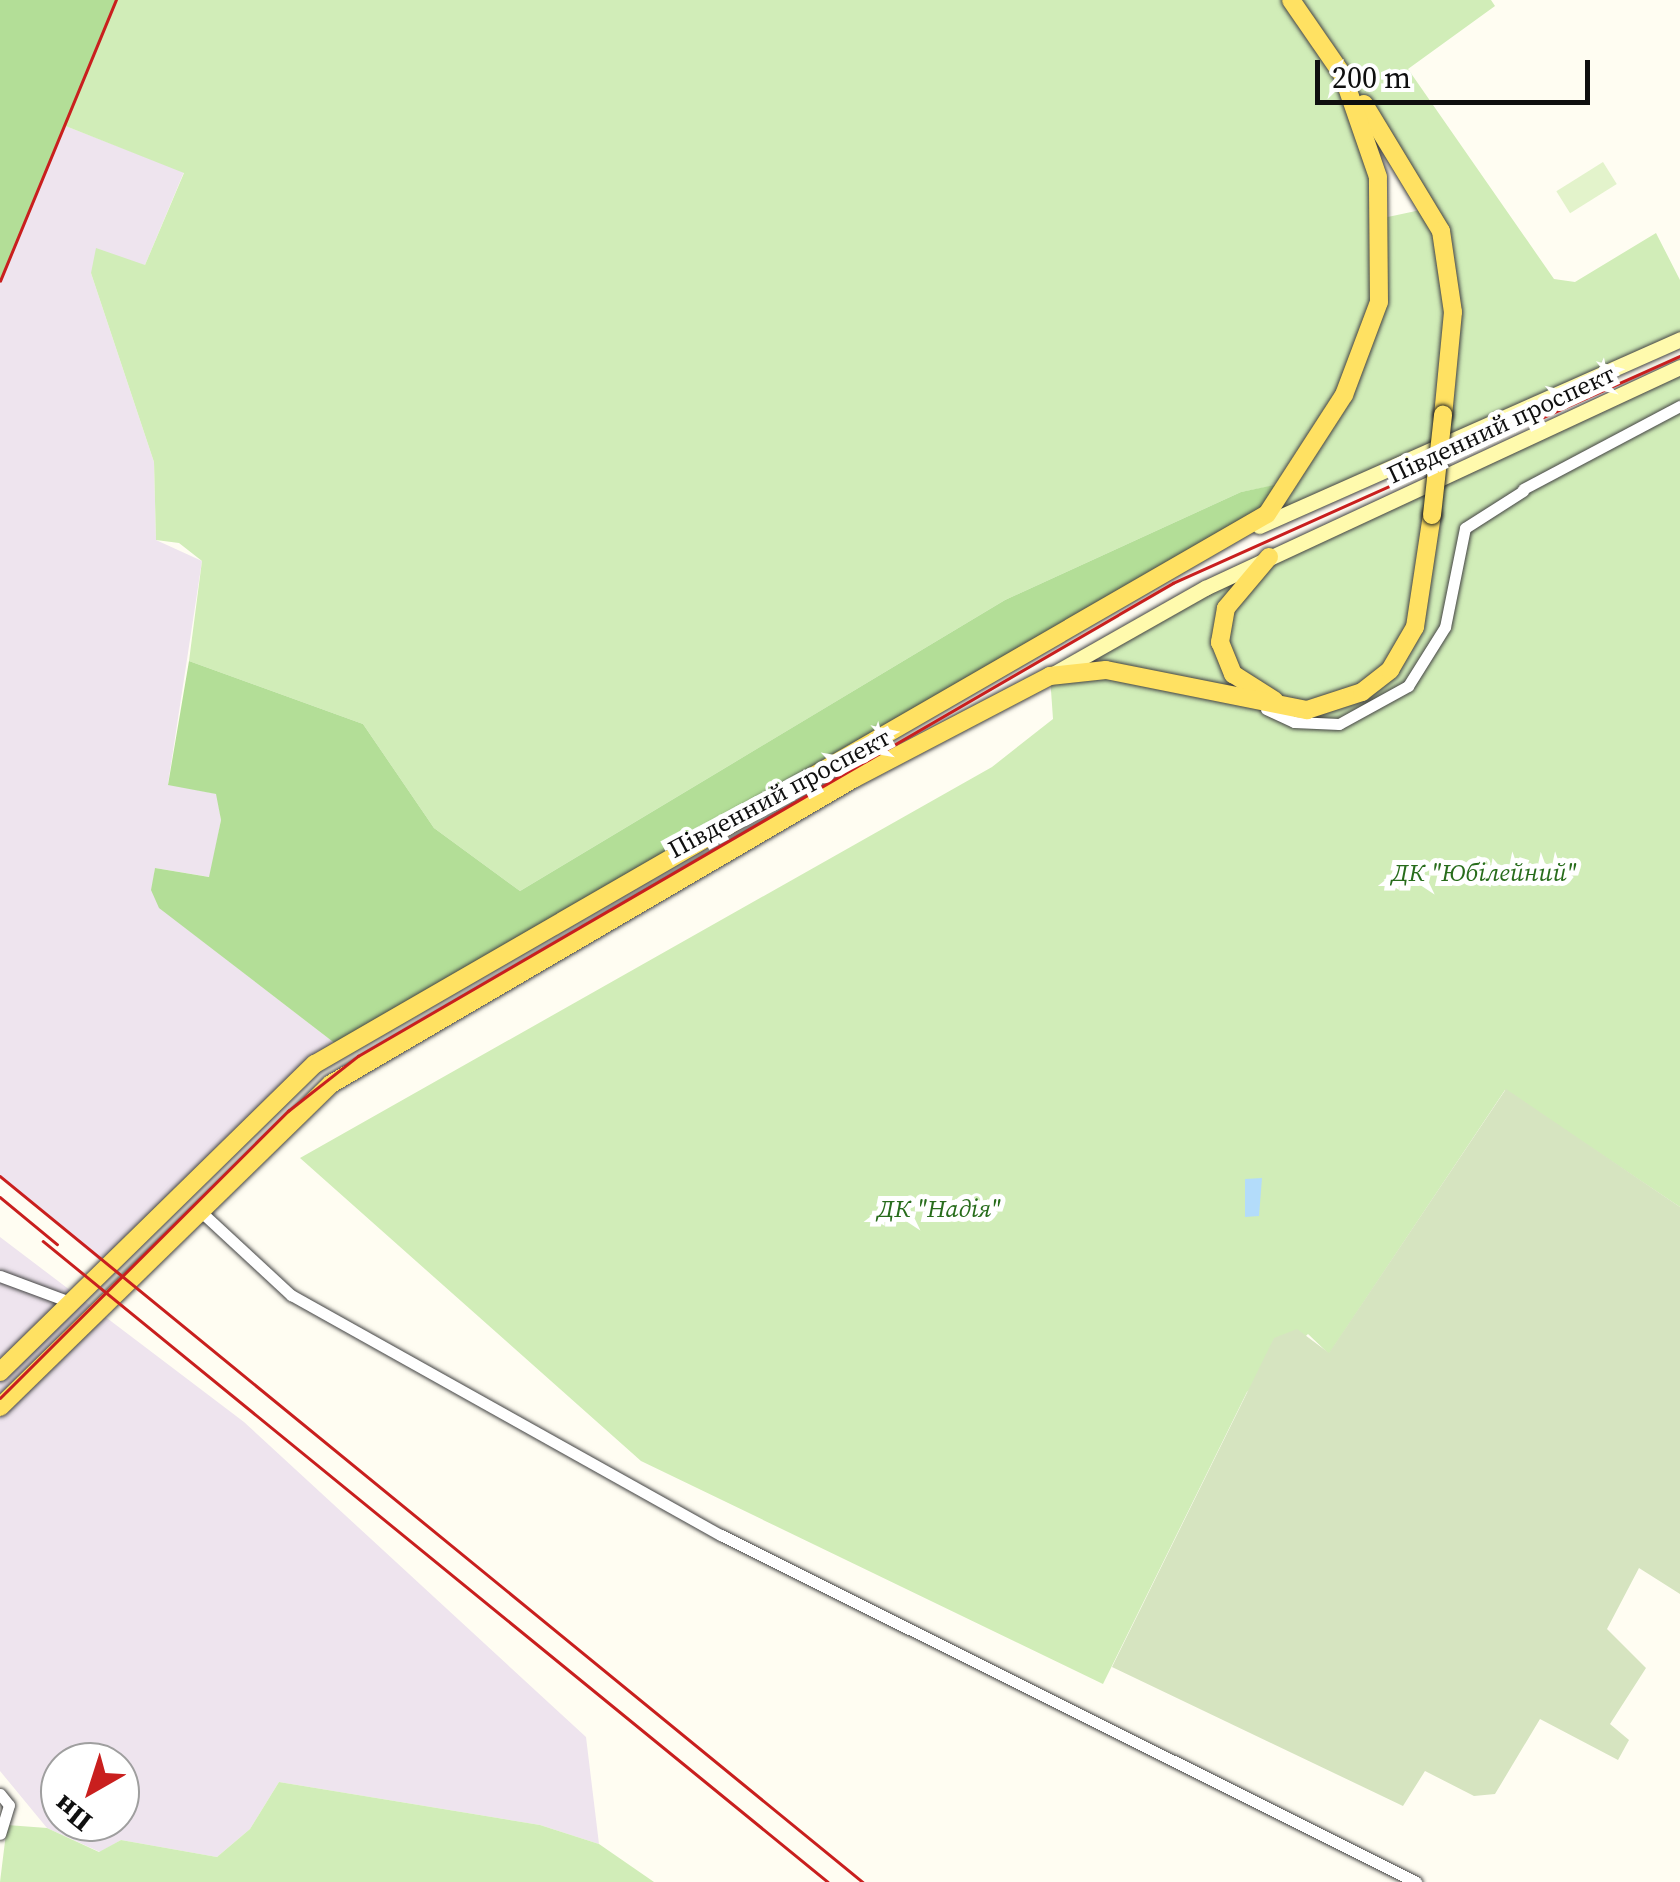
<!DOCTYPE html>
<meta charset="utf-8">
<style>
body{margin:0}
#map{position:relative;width:1680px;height:1882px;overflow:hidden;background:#fffdf2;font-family:"Source Serif 4",serif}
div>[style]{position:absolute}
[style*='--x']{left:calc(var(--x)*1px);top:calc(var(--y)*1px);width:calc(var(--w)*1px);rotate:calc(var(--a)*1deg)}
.industrial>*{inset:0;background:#eee4ee}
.green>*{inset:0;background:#d1edb8}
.forest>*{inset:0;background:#b3de97}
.cemetery>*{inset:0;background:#d6e4c0}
.pitch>*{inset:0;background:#e3f3cb;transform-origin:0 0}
.water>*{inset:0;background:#b3dcfa}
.roads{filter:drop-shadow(0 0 2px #424242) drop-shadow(0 0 2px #424242)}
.minor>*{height:11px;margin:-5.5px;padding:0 5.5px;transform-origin:5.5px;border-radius:5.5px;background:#fff}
.secondary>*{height:15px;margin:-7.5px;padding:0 7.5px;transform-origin:7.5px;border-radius:7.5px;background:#fffaad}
.primary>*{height:18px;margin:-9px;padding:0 9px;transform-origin:9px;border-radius:9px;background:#ffe162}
.tram>*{height:2.5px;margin:-1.25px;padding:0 1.25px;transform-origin:1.25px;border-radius:1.25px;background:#c91f1e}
.rail>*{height:2.5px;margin:-1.25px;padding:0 1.25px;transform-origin:1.25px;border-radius:1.25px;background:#c91f1e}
.bridges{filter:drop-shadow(0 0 2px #202020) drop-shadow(0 0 2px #202020)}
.primary-bridge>*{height:18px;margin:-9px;padding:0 9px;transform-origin:9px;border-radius:9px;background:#ffe162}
span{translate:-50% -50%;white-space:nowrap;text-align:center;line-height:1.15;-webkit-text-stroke:10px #fff;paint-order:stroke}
.street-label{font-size:25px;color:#0f0f0f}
.park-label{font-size:25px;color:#276c1b;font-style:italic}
.north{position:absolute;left:40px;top:1742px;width:100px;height:100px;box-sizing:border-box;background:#fff;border:2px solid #9f9f9f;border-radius:50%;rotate:219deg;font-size:28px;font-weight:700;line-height:40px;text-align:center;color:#0f0f0f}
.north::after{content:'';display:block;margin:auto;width:35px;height:45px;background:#c91f1e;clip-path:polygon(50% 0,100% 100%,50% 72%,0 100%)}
.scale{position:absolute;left:1315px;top:60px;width:275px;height:45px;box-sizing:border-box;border:5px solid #0f0f0f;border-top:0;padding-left:12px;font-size:30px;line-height:35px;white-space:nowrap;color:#0f0f0f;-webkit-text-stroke:8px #fff;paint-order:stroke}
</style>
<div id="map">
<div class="industrial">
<div style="clip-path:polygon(63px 125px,184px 172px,145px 265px,91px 273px,154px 462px,156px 540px,202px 561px,168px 784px,217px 794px,221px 820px,210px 877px,155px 868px,152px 890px,160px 908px,341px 1048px,106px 1266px,0 1176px,0 281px)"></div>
<div style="clip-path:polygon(evenodd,0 1237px,244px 1422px,586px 1737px,599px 1844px,540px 1825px,279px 1782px,250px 1829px,217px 1857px,121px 1840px,100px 1852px,47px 1828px,0 1771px,0 1237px,60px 1762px,120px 1762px,120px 1822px,60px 1822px,60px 1762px)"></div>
</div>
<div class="green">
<div style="clip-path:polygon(evenodd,116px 0,1491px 0,1495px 6px,1408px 69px,1554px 279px,1575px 282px,1656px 233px,1680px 280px,1680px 339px,1246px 531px,1293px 482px,1241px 492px,1005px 600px,520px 891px,434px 828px,363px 724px,189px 661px,202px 561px,179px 543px,156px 540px,154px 462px,91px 273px,96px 248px,145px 265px,184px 173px,63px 125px,116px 0,1348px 83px,1430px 208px,1383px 218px,1348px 83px)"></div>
<div style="clip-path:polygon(1680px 367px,1680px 1207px,1505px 1090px,1329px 1354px,1308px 1334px,1247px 1392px,1103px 1684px,641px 1461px,300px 1158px,992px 767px,1053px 719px,1050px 676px,1105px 669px,1094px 650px,1205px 588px)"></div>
<div style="clip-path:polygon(279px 1782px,540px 1825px,599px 1844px,654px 1882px,0 1882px,7px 1825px,47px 1828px,99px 1852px,121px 1840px,217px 1857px,250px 1829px)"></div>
</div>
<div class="forest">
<div style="clip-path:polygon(0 0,116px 0,0 281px)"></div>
<div style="clip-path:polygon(1294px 481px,1281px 499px,341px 1048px,159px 908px,151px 890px,155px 868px,209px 877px,221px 820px,216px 794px,168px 785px,189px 661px,363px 724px,434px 828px,520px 891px,1005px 600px,1241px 492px)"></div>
</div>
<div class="cemetery">
<div style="clip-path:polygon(1506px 1089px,1680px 1207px,1680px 1594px,1639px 1568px,1607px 1629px,1646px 1668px,1610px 1724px,1629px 1740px,1618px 1760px,1540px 1719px,1495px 1794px,1474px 1796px,1425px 1771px,1403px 1806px,1112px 1667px,1274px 1338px,1297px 1329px,1329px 1353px)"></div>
</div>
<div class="pitch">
<div style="left:1603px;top:162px;width:26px;height:55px;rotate:58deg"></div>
</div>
<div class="water">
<div style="clip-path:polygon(1262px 1178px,1259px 1216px,1245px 1217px,1245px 1179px)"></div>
</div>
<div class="roads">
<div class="minor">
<div style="--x:1523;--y:489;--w:178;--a:-27.9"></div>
<div style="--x:1266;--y:709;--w:31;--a:25"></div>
<div style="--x:1294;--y:722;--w:45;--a:2.5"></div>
<div style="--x:1339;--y:724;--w:79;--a:-28.8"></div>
<div style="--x:1408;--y:686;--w:70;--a:-57.9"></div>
<div style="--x:1445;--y:627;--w:101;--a:-78.6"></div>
<div style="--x:1465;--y:528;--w:69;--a:-32.5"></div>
<div style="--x:198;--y:1209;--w:127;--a:42.8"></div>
<div style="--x:291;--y:1295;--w:492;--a:29.2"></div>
<div style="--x:721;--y:1535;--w:777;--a:26.53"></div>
<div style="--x:0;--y:1276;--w:75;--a:20.4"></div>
<div style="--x:0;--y:1794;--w:14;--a:51"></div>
<div style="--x:9;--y:1805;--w:30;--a:107"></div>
</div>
<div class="secondary">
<div style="--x:1259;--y:526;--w:461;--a:-23.9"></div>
<div style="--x:1053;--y:674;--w:175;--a:-29.5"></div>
<div style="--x:1205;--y:588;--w:524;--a:-24.95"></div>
</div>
<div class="primary">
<div style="--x:1291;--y:0;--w:102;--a:55.4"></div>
<div style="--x:1364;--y:104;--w:149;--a:58.8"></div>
<div style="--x:1441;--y:231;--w:82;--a:81.6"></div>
<div style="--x:1453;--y:312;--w:103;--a:95.5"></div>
<div style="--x:1269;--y:557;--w:67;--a:130.1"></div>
<div style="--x:1226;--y:608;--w:35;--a:100"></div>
<div style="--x:1220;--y:642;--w:35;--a:68"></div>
<div style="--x:1233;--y:674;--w:49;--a:32.4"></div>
<div style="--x:0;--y:1372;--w:441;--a:-44.4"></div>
<div style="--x:315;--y:1064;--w:1099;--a:-30.02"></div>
<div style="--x:1267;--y:514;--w:142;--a:-57.1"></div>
<div style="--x:1344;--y:395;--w:99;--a:-69.4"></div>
<div style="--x:1379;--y:302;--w:125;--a:-90.5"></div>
<div style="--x:1378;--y:177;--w:107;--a:-109.1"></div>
<div style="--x:0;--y:1407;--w:462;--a:-44.3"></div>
<div style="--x:331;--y:1084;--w:605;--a:-30.3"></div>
<div style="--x:853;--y:779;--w:222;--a:-27.6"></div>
<div style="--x:1050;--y:676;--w:56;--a:-6.1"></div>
<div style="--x:1106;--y:670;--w:205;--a:11.3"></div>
<div style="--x:1307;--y:710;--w:58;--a:-18.1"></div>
<div style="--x:1362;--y:692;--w:36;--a:-38"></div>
<div style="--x:1390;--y:670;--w:50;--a:-59.8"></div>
<div style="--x:1415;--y:627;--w:113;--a:-81.4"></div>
</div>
</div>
<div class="tram">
<div style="--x:0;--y:1398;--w:407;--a:-44.9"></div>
<div style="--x:288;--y:1111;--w:89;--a:-38.2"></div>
<div style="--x:358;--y:1056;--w:942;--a:-30.13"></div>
<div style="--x:1173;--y:583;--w:555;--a:-24.12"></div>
</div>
<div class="rail">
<div style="--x:0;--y:281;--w:304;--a:-67.6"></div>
<div style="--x:0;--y:1176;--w:1115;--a:39.29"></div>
<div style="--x:0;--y:1197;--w:74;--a:39.5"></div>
<div style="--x:43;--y:1241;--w:1013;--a:39.23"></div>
</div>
<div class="bridges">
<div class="primary-bridge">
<div style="--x:1432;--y:515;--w:101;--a:-83.7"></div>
</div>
</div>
<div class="street-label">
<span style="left:1501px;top:424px;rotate:-25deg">Південний проспект</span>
<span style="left:779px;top:793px;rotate:-28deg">Південний проспект</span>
</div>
<div class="park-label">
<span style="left:1484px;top:872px">ДК "Юбілейний"</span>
<span style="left:939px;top:1208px">ДК "Надія"</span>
</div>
<div class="north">Пн</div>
<div class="scale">200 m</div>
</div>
